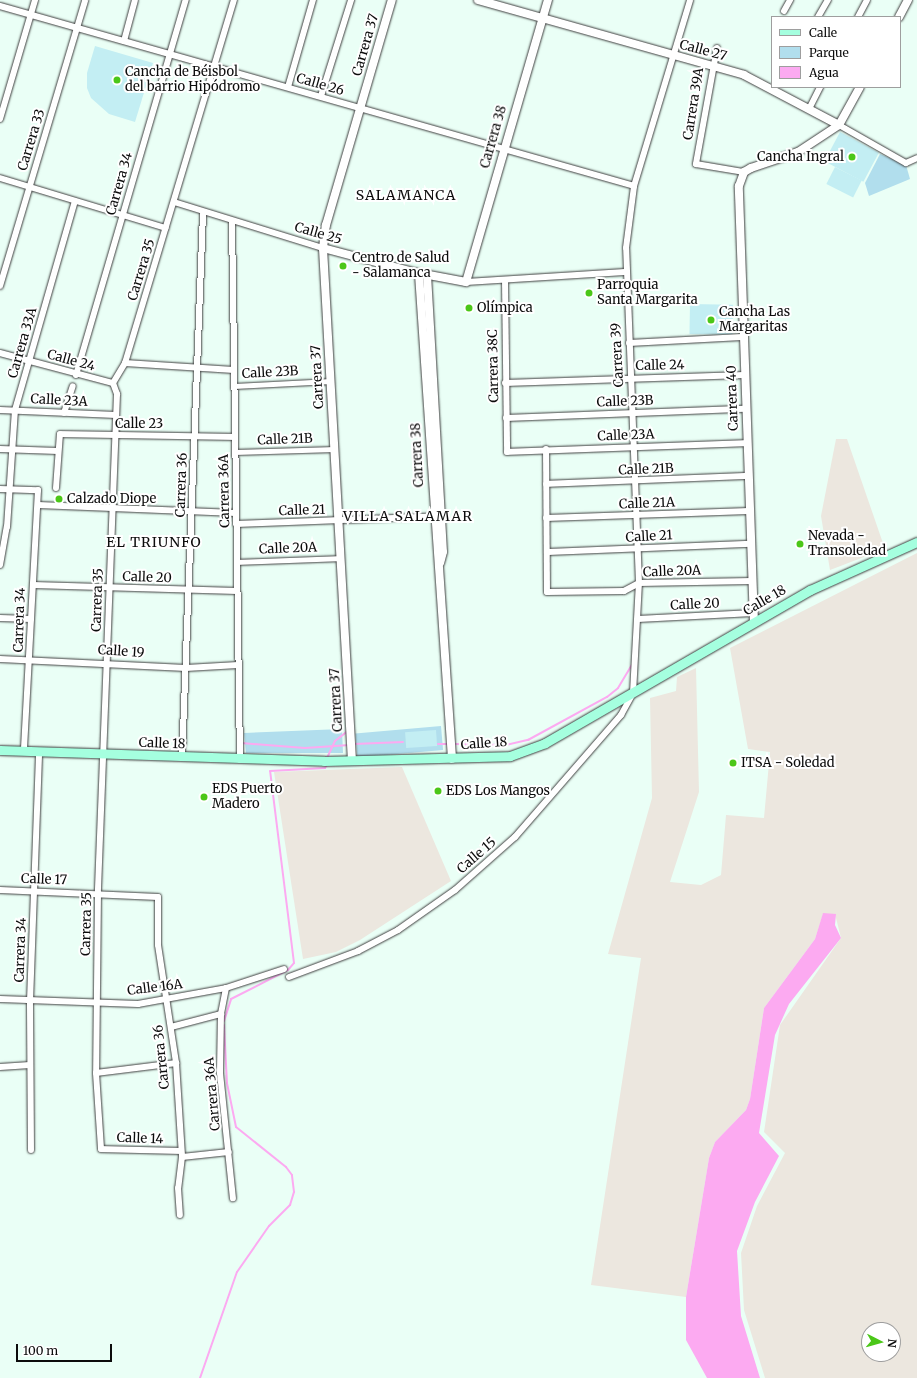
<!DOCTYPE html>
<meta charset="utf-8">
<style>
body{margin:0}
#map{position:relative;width:917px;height:1378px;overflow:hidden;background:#eafff6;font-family:Merriweather,serif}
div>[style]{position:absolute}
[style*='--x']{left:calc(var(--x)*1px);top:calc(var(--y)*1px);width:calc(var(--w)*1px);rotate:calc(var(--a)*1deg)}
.industrial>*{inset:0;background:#ece7df}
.green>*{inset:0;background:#b1deed;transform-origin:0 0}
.pitch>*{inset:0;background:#c3eef3;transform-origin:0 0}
.water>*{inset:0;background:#fcaaf1}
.stream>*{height:2px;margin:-1px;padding:0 1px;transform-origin:1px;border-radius:1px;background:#fcaaf1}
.roads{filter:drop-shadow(0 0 1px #3f3f3f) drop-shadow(0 0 1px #3f3f3f)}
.pedestrian>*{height:4.5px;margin:-2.25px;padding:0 2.25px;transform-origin:2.25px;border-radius:2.25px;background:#fff}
.minor>*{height:6px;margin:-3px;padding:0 3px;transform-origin:3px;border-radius:3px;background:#fff}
.tertiary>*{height:8px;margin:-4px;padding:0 4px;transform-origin:4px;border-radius:4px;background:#fff}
.secondary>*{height:9px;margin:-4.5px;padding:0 4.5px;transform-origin:4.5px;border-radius:4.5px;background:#a5ffdf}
.dots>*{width:11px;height:11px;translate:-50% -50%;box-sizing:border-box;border:2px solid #fff;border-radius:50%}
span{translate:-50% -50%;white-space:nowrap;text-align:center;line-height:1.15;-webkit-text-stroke:4px #fff;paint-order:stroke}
.street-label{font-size:13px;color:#0c0c0c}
.poi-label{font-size:13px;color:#0c0c0c}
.left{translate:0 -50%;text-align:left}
.right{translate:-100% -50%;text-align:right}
.neighbourhood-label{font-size:14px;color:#0c0c0c;letter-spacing:1px}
.legend{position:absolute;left:771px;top:16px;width:130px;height:72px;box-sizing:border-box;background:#fff;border:1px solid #9e9e9e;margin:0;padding:5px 7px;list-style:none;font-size:12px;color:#0c0c0c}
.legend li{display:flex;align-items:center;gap:8px;height:20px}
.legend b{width:20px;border:1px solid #9e9e9e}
.north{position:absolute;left:861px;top:1322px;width:40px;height:40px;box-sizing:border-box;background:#fff;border:1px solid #9e9e9e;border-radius:50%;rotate:96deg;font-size:11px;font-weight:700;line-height:16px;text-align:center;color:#0c0c0c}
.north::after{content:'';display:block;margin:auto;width:14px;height:18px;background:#4bc718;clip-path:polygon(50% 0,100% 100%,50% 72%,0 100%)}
.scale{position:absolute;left:16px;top:1344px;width:96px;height:18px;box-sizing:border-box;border:2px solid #0c0c0c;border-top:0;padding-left:5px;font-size:12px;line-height:14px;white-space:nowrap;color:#0c0c0c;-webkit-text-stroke:3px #fff;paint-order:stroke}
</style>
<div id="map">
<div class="industrial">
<div style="clip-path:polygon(836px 439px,847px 439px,885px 549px,830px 570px,821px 516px)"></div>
<div style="clip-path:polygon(evenodd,917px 553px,917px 1378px,765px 1378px,744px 1310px,741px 1253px,757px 1206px,785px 1153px,764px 1132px,780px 1025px,841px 938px,835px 914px,823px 914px,815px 939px,764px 1008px,750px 1099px,746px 1110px,715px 1142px,709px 1158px,686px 1297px,591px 1285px,641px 958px,608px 954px,652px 798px,650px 698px,676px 691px,677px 677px,696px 668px,699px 792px,670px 882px,701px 885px,721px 875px,726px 815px,764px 818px,770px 752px,748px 749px,730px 648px,917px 553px,869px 1330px,893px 1330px,893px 1354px,869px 1354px,869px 1330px)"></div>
<div style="clip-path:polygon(402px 767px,451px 881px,360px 940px,336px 952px,303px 959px,274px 772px)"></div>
</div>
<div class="green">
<div style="clip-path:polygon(880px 154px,906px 165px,910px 179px,869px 196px,865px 183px)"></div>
<div style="left:441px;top:726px;width:24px;height:86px;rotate:85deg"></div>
<div style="clip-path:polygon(342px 729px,343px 753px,246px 753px,244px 733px)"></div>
</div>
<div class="pitch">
<div style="clip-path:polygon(95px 46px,153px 63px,135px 122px,109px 114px,91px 98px,87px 88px,87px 73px)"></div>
<div style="left:840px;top:132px;width:44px;height:33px;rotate:28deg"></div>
<div style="left:835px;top:167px;width:30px;height:19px;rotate:27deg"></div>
<div style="left:690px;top:304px;width:43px;height:30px;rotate:1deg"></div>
<div style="left:436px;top:730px;width:16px;height:31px;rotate:86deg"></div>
</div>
<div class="water">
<div style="clip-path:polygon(823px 913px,836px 914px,835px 925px,841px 938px,789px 1004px,775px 1035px,759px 1133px,779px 1156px,755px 1202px,737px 1251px,741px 1316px,760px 1378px,707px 1378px,686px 1340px,686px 1297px,709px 1158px,715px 1142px,746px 1110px,750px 1099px,764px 1008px,815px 939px)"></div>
</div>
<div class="stream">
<div style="--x:241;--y:743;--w:64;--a:4.5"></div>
<div style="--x:305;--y:748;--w:45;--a:-3.8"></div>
<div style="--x:354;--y:744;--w:49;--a:-2.3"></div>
<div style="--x:438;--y:744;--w:11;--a:0"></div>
<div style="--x:454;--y:744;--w:52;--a:1.1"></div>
<div style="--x:506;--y:745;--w:23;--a:-13"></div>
<div style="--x:528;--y:740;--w:90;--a:-28.6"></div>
<div style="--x:607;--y:697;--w:14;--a:-39"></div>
<div style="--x:618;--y:688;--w:27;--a:-59"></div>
<div style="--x:327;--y:758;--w:19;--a:-65"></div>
<div style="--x:335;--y:741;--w:16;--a:-38"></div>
<div style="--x:224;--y:1021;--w:23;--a:-72"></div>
<div style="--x:231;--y:999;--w:64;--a:-27"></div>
<div style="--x:288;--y:970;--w:9;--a:-49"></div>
<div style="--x:294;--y:963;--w:193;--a:-97.1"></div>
<div style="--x:270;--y:771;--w:55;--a:-3.1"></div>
<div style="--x:325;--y:768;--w:6;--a:-59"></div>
<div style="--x:200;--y:1378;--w:112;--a:-70.8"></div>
<div style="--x:237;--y:1272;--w:56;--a:-55.2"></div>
<div style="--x:269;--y:1226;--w:30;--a:-45"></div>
<div style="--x:290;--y:1205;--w:14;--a:-73"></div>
<div style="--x:294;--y:1192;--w:17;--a:-97"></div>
<div style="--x:292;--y:1175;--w:10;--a:-127"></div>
<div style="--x:286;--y:1167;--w:64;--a:-141.3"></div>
<div style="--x:236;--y:1127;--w:45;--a:-101.6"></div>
<div style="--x:227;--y:1083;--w:58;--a:-93"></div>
</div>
<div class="roads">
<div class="pedestrian">
<div style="--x:234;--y:386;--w:97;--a:-3"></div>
<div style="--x:235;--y:452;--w:100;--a:-1.7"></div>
<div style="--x:237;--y:562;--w:104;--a:-2.2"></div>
</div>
<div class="minor">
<div style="--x:0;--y:6;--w:659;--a:15.85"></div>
<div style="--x:784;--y:11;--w:13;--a:-61"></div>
<div style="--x:818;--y:17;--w:20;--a:-60"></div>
<div style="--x:858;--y:17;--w:19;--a:-62"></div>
<div style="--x:124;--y:41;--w:42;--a:-75"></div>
<div style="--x:717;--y:48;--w:118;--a:100.3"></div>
<div style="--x:696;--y:164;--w:49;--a:9.5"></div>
<div style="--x:288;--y:87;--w:91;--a:-74"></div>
<div style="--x:321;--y:96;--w:101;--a:-72.6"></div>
<div style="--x:809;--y:109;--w:25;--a:-63"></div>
<div style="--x:0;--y:119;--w:124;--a:-73.6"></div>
<div style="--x:839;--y:125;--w:77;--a:29.6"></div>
<div style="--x:906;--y:163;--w:12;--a:-24"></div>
<div style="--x:0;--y:178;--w:173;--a:16.8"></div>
<div style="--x:174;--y:202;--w:156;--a:17.2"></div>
<div style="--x:232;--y:221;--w:539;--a:89.15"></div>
<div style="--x:505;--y:280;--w:172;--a:89.3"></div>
<div style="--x:507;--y:452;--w:240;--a:-2.1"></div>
<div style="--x:466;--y:282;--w:159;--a:-3.6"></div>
<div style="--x:0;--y:286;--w:298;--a:-73.4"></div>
<div style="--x:629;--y:343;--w:113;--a:-3"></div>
<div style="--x:0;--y:353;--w:117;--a:14.9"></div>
<div style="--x:125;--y:363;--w:109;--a:3.7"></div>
<div style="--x:76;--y:375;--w:391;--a:-73.7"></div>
<div style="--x:113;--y:383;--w:12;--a:70"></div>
<div style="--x:117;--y:394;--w:499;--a:92.2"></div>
<div style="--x:98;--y:893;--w:180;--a:90.6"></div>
<div style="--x:96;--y:1073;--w:76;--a:86.2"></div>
<div style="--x:101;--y:1149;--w:78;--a:1.5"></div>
<div style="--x:113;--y:383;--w:23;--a:-59"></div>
<div style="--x:125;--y:363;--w:379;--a:-73.3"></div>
<div style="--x:505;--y:383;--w:239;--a:-1.9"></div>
<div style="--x:0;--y:410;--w:116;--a:2.5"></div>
<div style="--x:64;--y:413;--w:28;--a:-72"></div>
<div style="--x:506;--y:418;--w:239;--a:-2.2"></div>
<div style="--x:0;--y:449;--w:58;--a:2"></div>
<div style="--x:546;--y:449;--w:143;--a:89.6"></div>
<div style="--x:547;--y:592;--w:77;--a:-0.7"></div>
<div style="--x:624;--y:591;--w:17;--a:-28"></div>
<div style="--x:639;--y:583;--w:113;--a:-1"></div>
<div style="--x:546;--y:484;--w:202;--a:-2.3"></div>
<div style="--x:56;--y:488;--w:54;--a:-85.8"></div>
<div style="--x:60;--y:434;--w:175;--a:1"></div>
<div style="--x:0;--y:489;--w:38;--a:2"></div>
<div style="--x:38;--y:490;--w:261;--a:93.1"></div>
<div style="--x:38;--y:505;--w:198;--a:2.3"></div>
<div style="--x:546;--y:518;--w:203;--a:-2"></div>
<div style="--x:236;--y:524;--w:204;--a:-2.2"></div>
<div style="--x:548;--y:552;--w:203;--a:-2.3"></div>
<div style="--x:0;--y:565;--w:39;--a:-80"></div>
<div style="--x:7;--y:527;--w:117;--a:-86.1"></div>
<div style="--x:15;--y:410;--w:217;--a:-74"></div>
<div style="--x:33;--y:585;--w:204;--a:1.7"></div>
<div style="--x:0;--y:618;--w:31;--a:2"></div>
<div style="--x:638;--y:619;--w:115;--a:-3"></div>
<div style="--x:0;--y:659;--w:186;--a:2.8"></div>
<div style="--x:186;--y:668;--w:52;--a:-3.3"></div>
<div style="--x:182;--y:758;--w:545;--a:-87.79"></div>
<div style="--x:0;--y:890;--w:158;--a:2.5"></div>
<div style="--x:158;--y:897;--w:48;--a:90"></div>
<div style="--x:158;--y:945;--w:119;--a:81.3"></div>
<div style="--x:176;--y:1063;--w:94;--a:86.3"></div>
<div style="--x:182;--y:1157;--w:31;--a:97"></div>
<div style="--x:178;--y:1188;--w:27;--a:86"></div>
<div style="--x:289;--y:977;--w:74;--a:-20.6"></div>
<div style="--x:358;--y:951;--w:45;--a:-27.7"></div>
<div style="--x:398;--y:930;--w:70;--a:-35.1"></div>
<div style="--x:455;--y:890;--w:80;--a:-41.5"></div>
<div style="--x:515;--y:837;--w:162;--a:-49"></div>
<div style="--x:621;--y:715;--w:25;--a:-61"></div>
<div style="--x:633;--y:693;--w:110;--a:-86.9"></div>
<div style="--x:639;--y:583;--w:335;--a:-92.2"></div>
<div style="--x:626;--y:248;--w:63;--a:-82.6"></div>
<div style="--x:634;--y:186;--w:194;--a:-73.2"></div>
<div style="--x:226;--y:988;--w:26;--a:101"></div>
<div style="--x:221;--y:1014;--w:59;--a:91"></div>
<div style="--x:220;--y:1073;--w:126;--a:84.1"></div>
<div style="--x:0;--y:999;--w:138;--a:2.1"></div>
<div style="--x:138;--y:1004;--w:89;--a:-10.3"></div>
<div style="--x:226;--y:988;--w:61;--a:-18.1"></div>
<div style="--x:171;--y:1027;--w:52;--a:-14.6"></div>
<div style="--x:0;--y:1067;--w:30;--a:-4"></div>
<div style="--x:96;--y:1073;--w:81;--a:-7.1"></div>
<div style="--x:31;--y:1150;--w:149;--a:-90.4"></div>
<div style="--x:30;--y:1001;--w:249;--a:-87.9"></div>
<div style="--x:182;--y:1157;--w:47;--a:-6.1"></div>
</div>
<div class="tertiary">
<div style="--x:478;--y:0;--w:276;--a:15.7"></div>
<div style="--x:744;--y:75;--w:107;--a:27.8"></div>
<div style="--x:899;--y:17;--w:19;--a:-62"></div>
<div style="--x:839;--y:125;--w:43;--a:-61.1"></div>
<div style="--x:323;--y:248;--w:93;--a:14.9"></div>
<div style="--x:413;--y:272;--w:54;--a:10.7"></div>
<div style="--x:466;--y:282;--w:294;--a:-73.8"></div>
<div style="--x:419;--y:274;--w:486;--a:86.1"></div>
<div style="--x:427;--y:275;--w:277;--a:86.7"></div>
<div style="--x:443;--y:552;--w:11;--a:105"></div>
<div style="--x:754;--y:623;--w:437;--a:-92"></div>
<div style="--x:739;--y:186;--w:15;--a:-70"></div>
<div style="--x:744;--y:172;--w:8;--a:-30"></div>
<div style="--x:751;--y:168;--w:50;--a:-18.8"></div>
<div style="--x:798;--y:152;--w:49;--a:-33.4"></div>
<div style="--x:352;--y:761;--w:514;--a:-93.24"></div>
<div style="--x:323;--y:248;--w:23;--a:-83"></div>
<div style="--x:326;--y:225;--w:234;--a:-73.7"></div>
</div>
<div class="secondary">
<div style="--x:0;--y:750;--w:324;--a:1.9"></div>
<div style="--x:324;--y:761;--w:186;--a:-1.5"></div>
<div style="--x:510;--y:756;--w:37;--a:-20"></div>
<div style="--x:545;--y:743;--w:306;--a:-30"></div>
<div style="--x:810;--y:590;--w:117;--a:-24.2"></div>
</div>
</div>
<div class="dots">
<div style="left:117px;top:80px;background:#4bc718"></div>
<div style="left:852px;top:157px;background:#4bc718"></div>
<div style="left:343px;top:266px;background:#4bc718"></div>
<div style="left:589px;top:293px;background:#4bc718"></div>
<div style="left:469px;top:308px;background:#4bc718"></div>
<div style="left:711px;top:320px;background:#4bc718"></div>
<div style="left:59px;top:499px;background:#4bc718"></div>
<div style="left:800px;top:544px;background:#4bc718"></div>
<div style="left:733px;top:763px;background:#4bc718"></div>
<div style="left:438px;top:791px;background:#4bc718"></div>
<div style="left:204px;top:797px;background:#4bc718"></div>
</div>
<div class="street-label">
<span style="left:366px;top:45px;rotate:-74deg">Carrera 37</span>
<span style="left:703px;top:51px;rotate:15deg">Calle 27</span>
<span style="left:320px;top:85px;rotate:16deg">Calle 26</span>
<span style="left:694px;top:104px;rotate:-81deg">Carrera 39A</span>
<span style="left:494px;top:137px;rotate:-74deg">Carrera 38</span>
<span style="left:32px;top:140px;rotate:-73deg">Carrera 33</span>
<span style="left:120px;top:184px;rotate:-74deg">Carrera 34</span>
<span style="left:318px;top:234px;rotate:16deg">Calle 25</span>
<span style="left:142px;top:270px;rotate:-73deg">Carrera 35</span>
<span style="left:23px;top:343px;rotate:-74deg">Carrera 33A</span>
<span style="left:618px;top:355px;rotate:-93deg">Carrera 39</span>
<span style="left:71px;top:361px;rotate:15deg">Calle 24</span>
<span style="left:494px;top:366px;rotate:-91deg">Carrera 38C</span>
<span style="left:660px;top:366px;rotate:-1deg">Calle 24</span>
<span style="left:270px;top:373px;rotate:-3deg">Calle 23B</span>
<span style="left:318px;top:377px;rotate:-93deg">Carrera 37</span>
<span style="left:733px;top:398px;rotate:-92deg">Carrera 40</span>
<span style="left:59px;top:401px;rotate:3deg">Calle 23A</span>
<span style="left:625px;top:402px;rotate:-2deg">Calle 23B</span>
<span style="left:139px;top:424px">Calle 23</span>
<span style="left:626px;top:436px;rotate:-2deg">Calle 23A</span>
<span style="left:285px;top:440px;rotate:-2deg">Calle 21B</span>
<span style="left:418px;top:455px;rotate:-93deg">Carrera 38</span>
<span style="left:646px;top:470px;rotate:-2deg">Calle 21B</span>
<span style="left:182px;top:485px;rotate:-88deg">Carrera 36</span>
<span style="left:225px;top:491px;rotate:-91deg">Carrera 36A</span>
<span style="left:647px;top:504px;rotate:-2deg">Calle 21A</span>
<span style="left:302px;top:511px;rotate:-2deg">Calle 21</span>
<span style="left:649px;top:537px;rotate:-3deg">Calle 21</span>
<span style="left:288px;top:549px;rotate:-2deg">Calle 20A</span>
<span style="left:672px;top:572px;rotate:-2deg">Calle 20A</span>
<span style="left:147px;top:578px;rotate:2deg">Calle 20</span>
<span style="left:98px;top:600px;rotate:-88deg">Carrera 35</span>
<span style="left:765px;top:601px;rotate:-30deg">Calle 18</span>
<span style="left:695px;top:605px;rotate:-3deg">Calle 20</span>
<span style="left:20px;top:620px;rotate:-88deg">Carrera 34</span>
<span style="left:121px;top:652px;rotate:4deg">Calle 19</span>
<span style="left:337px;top:700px;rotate:-93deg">Carrera 37</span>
<span style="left:162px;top:744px;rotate:2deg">Calle 18</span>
<span style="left:484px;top:744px;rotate:-4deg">Calle 18</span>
<span style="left:477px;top:856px;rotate:-41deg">Calle 15</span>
<span style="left:44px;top:880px;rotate:2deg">Calle 17</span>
<span style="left:87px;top:924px;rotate:-89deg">Carrera 35</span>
<span style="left:21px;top:950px;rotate:-88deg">Carrera 34</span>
<span style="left:155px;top:988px;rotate:-7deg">Calle 16A</span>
<span style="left:162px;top:1057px;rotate:-96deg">Carrera 36</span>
<span style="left:213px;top:1094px;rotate:-95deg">Carrera 36A</span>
<span style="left:140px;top:1139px;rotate:2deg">Calle 14</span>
</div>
<div class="poi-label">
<span class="left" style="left:125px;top:80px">Cancha de Béisbol<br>del barrio Hipódromo</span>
<span class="right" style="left:844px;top:157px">Cancha Ingral</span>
<span class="left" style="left:352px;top:266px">Centro de Salud<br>- Salamanca</span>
<span class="left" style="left:597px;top:293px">Parroquia<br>Santa Margarita</span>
<span class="left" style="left:477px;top:308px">Olímpica</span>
<span class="left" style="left:719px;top:320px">Cancha Las<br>Margaritas</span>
<span class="left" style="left:67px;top:499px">Calzado Diope</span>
<span class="left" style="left:808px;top:544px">Nevada -<br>Transoledad</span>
<span class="left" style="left:741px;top:763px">ITSA - Soledad</span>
<span class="left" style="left:212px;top:797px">EDS Puerto<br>Madero</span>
<span class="left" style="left:446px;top:791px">EDS Los Mangos</span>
</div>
<div class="neighbourhood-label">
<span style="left:406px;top:195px">SALAMANCA</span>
<span style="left:408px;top:516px">VILLA SALAMAR</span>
<span style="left:154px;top:542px">EL TRIUNFO</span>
</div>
<ul class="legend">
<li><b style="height:5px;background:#a5ffdf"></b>Calle</li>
<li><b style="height:11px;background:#b1deed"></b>Parque</li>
<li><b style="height:11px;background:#fcaaf1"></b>Agua</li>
</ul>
<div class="north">N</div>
<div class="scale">100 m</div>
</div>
